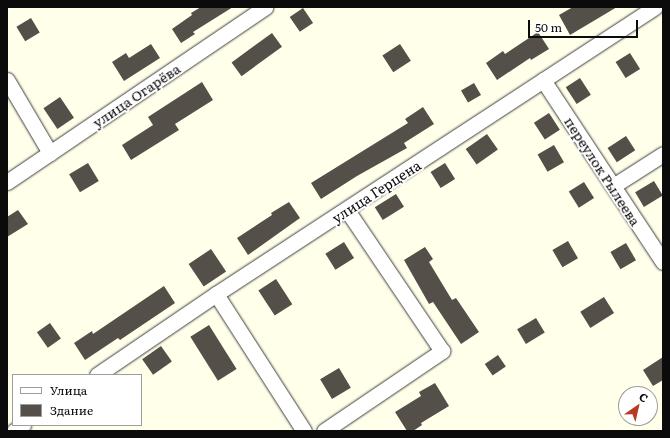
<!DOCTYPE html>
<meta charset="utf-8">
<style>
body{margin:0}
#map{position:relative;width:670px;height:438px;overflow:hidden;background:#ffffea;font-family:Literata,serif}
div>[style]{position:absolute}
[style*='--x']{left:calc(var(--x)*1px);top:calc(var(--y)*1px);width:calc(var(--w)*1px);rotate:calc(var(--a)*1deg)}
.building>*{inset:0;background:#544f48;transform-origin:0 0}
.roads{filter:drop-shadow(0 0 1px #3e3e3e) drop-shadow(0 0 1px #3e3e3e)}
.minor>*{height:15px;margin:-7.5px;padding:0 7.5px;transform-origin:7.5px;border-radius:7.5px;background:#fff}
span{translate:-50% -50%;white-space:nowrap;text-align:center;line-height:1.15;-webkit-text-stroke:4px #fff;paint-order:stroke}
.street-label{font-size:14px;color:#0b0b0b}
.frame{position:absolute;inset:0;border:8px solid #0b0b0b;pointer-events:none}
.legend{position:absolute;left:12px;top:374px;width:130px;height:52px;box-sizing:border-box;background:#fff;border:1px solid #9d9d9d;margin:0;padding:5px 7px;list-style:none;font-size:12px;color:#0b0b0b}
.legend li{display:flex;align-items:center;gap:8px;height:20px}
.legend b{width:20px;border:1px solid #9d9d9d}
.north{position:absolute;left:618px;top:386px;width:40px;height:40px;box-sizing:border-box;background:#fff;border:1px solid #9d9d9d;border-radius:50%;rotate:34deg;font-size:11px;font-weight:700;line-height:16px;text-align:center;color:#0b0b0b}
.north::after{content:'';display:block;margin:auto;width:14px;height:18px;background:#bb3824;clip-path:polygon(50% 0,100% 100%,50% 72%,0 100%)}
.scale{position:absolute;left:528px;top:20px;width:110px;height:18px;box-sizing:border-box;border:2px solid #0b0b0b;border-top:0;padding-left:5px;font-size:12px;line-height:14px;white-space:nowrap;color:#0b0b0b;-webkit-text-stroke:3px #fff;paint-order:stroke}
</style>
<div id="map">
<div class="building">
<div style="clip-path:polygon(201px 7px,233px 7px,193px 32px,195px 34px,181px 43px,172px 29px,192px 15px,191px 13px)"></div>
<div style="clip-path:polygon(573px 7px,617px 7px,570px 35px,559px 15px)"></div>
<div style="left:303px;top:8px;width:18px;height:16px;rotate:56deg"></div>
<div style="left:31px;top:18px;width:17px;height:17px;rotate:59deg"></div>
<div style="clip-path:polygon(538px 32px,549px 49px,531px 60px,530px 58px,497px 80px,486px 63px,503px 51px,505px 54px)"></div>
<div style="left:272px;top:33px;width:17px;height:50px;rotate:54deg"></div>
<div style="clip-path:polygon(151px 44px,160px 58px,124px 81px,112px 62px,126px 53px,129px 58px)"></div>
<div style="left:400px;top:44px;width:20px;height:21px;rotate:57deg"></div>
<div style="left:630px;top:53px;width:19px;height:17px;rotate:58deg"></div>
<div style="left:580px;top:78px;width:20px;height:17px;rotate:57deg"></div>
<div style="clip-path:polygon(202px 82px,213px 100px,175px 124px,179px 130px,131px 160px,122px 145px,153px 125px,148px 117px)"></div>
<div style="left:474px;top:83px;width:14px;height:15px;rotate:60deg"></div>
<div style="left:60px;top:97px;width:25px;height:20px;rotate:56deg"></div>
<div style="clip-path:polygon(423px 107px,434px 124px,404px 143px,407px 148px,357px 176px,321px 199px,311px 183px,408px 123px,405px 119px)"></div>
<div style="left:549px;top:113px;width:20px;height:18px;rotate:57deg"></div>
<div style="left:487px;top:134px;width:19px;height:26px;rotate:55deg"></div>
<div style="left:626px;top:136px;width:17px;height:22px;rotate:57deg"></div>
<div style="left:554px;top:145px;width:20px;height:19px;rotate:60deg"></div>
<div style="left:88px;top:163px;width:21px;height:22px;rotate:59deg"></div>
<div style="left:445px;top:163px;width:19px;height:17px;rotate:58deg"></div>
<div style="left:654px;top:181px;width:17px;height:22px;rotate:59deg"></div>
<div style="left:584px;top:182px;width:19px;height:18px;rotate:58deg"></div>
<div style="left:396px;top:194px;width:15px;height:25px;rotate:58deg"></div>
<div style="clip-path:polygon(289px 202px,300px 218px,248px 255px,237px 238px,272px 215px,271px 213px)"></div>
<div style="clip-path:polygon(18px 210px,28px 224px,7px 237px,7px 217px)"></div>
<div style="left:568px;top:241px;width:20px;height:18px;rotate:60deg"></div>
<div style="left:344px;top:242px;width:19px;height:22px;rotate:58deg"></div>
<div style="left:626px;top:243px;width:20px;height:18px;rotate:60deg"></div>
<div style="clip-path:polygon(425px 247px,433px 259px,429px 262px,452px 300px,456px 298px,479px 332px,461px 344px,433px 302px,429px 304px,404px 260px)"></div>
<div style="left:211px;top:249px;width:27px;height:27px;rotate:56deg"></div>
<div style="left:276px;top:279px;width:30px;height:21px;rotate:57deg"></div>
<div style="clip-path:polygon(164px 286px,175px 303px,120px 340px,118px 338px,85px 360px,74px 343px,92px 331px,93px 334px)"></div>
<div style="left:604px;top:297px;width:19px;height:28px;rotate:58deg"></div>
<div style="left:536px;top:318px;width:17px;height:22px;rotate:59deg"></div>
<div style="left:50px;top:323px;width:19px;height:16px;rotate:55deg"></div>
<div style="left:209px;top:325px;width:52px;height:22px;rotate:58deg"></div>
<div style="left:161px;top:346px;width:19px;height:23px;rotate:55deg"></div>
<div style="left:498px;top:355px;width:14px;height:16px;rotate:56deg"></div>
<div style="clip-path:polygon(663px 357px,663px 380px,653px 386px,643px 370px)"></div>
<div style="left:339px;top:368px;width:23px;height:22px;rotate:59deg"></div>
<div style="clip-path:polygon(435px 383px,449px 406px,421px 423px,422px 425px,413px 431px,407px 431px,395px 412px,421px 396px,419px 392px)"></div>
</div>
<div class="roads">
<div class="minor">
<div style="--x:7;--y:80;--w:85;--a:59.5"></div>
<div style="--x:543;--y:80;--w:218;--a:56.6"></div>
<div style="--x:7;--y:182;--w:312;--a:-34.1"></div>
<div style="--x:613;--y:186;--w:59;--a:-32.6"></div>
<div style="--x:216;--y:294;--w:163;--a:57.3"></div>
<div style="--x:97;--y:375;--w:144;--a:-34.2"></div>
<div style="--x:216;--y:294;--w:524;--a:-33.17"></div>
<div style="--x:14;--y:431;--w:11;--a:-34"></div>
<div style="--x:324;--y:431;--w:143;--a:-34.1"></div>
<div style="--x:442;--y:351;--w:170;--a:-124"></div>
</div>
</div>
<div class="street-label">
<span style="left:136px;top:95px;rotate:-34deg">улица Огарёва</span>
<span style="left:603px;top:171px;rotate:57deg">переулок Рылеева</span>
<span style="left:376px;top:191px;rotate:-33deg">улица Герцена</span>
</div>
<div class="frame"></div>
<ul class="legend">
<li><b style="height:5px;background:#fff"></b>Улица</li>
<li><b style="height:11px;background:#544f48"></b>Здание</li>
</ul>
<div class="north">С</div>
<div class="scale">50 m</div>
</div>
